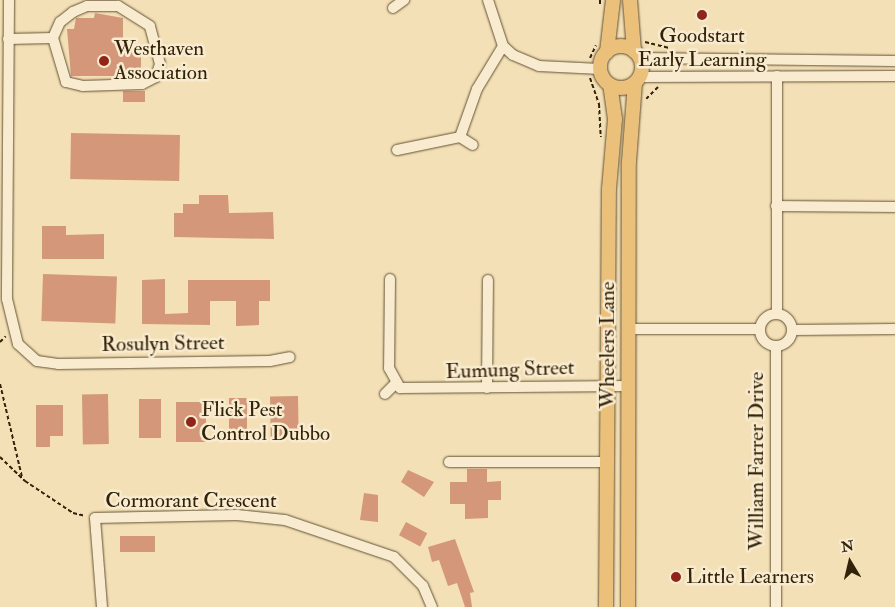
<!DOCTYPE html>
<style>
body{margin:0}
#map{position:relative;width:895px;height:607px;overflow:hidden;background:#f4e0b6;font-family:"IM FELL Double Pica",serif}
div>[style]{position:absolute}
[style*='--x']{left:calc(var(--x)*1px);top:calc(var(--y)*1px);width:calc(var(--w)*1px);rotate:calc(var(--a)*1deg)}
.building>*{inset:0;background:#d49779;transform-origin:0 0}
.path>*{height:2px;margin-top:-1px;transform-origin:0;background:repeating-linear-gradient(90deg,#322208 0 4px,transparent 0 6.5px)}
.roads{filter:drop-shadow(0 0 1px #625234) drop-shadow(0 0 1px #625234)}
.minor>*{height:10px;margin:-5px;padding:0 5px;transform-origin:5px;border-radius:5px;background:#f8ebd0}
.minor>.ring{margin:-5px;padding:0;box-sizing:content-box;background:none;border:10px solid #f8ebd0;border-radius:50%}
.major>*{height:14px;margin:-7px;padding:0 7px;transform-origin:7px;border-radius:7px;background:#eac07b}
.major>.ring{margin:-7px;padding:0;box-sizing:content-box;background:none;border:14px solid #eac07b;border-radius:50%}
.dots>*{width:14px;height:14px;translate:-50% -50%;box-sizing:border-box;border:2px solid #f8ebd0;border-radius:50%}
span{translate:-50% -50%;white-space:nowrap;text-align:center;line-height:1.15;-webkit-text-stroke:5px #f8ebd0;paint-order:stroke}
.poi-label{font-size:21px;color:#322208}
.left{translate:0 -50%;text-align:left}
.street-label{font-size:21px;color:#322208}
.north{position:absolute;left:825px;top:537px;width:50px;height:50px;-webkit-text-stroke:4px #f8ebd0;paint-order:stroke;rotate:351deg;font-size:14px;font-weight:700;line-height:20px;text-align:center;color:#322208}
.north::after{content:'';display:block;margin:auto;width:18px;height:22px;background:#322208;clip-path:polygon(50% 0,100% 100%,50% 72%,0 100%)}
</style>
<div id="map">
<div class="building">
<div style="clip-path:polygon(95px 13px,123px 18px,123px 38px,132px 38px,132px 46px,141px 46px,141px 76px,71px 76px,67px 29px,74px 29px,76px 18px,94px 18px)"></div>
<div style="left:145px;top:91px;width:11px;height:22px;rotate:90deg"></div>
<div style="left:71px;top:133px;width:109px;height:46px;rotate:1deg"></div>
<div style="clip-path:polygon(199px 195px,228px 195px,229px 213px,273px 212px,274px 239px,174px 237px,174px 213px,183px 213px,183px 204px,199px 204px)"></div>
<div style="clip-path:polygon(42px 226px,66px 226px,66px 235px,104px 234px,104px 259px,42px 259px)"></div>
<div style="left:43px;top:274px;width:74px;height:47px;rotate:2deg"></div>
<div style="clip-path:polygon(165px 279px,165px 314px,188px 313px,188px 280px,270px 280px,270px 301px,259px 301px,259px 325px,236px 326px,236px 301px,210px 301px,210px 325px,142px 324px,142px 280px)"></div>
<div style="left:108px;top:394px;width:50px;height:26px;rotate:89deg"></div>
<div style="left:298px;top:396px;width:40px;height:28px;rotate:89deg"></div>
<div style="left:229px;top:398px;width:18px;height:41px"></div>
<div style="left:139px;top:399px;width:22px;height:39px"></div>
<div style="left:206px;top:402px;width:40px;height:30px;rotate:90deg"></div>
<div style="clip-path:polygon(36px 405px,63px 405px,63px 436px,50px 436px,50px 447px,36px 447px)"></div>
<div style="clip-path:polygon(467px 469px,487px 469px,487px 482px,501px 481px,501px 500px,488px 500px,488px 518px,465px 519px,465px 504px,450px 504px,450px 482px,467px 482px)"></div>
<div style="clip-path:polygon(408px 470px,434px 482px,424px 497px,401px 482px)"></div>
<div style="clip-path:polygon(364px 493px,378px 495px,378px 522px,360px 520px)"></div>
<div style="left:406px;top:522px;width:24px;height:15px;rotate:28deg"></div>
<div style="left:155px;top:536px;width:16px;height:35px;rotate:90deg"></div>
<div style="clip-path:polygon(455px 539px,474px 592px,470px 593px,472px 607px,465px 607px,457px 583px,448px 586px,439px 560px,432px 562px,428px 547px)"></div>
</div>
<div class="path">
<div style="--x:600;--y:0;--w:6;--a:90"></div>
<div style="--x:645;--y:42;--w:25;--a:14"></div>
<div style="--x:590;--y:58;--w:14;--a:-65"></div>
<div style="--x:590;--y:78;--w:28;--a:71"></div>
<div style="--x:599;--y:104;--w:33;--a:87"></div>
<div style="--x:646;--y:99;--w:17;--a:-45"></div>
<div style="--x:0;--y:342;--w:8;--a:-45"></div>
<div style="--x:0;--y:384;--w:96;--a:76.7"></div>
<div style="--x:0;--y:457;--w:35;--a:44"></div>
<div style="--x:25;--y:481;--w:58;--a:33.7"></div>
<div style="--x:73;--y:513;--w:13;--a:13"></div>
</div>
<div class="roads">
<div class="minor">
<div style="--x:9;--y:0;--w:299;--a:90.4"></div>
<div style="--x:7;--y:299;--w:46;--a:76.3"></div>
<div style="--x:18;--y:344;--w:25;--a:42"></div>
<div style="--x:37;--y:361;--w:21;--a:8"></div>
<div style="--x:58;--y:364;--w:212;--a:-0.8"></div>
<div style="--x:270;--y:361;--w:20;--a:-11"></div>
<div style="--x:488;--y:0;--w:48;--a:71.9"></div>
<div style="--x:503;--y:46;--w:13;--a:42"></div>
<div style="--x:513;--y:55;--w:28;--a:23"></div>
<div style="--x:539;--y:66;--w:61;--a:2.8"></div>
<div style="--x:393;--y:8;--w:14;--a:-36"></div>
<div style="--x:8;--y:39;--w:45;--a:-1.3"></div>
<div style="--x:53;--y:38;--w:46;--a:73.5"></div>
<div style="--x:66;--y:82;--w:17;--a:13"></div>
<div style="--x:83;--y:86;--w:59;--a:-1.9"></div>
<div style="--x:142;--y:84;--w:16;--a:-27"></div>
<div style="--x:156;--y:77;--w:14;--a:-73"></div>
<div style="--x:160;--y:64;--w:39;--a:-105"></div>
<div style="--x:150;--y:26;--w:38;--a:-148"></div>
<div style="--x:118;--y:6;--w:31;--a:180"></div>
<div style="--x:87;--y:6;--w:15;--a:157"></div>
<div style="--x:73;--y:12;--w:16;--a:142"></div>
<div style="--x:60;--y:22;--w:17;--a:114"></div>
<div style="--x:640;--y:58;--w:255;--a:0.7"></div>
<div style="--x:639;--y:77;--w:256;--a:-0.2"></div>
<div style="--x:460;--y:137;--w:15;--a:32"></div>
<div style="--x:397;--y:150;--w:64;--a:-11.7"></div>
<div style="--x:460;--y:137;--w:51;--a:-70.5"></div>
<div style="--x:477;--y:89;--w:50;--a:-58.8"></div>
<div style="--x:776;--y:206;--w:119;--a:0.5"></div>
<div style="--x:390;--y:279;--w:89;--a:90.6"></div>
<div style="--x:389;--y:368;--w:23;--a:61"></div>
<div style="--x:400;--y:388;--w:228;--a:-0.5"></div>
<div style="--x:777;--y:313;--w:237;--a:-90"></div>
<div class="ring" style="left:760px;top:314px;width:22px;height:22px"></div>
<div style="--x:628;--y:329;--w:132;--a:0"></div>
<div style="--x:793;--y:330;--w:102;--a:-0.6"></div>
<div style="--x:487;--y:388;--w:108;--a:-89.5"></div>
<div style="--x:385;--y:394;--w:14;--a:-45"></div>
<div style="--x:449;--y:462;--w:157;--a:0"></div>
<div style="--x:102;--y:607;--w:89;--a:-94.5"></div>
<div style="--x:95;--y:518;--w:142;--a:-1.2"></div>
<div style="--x:237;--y:515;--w:48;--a:5.9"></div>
<div style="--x:285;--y:520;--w:115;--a:18.7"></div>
<div style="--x:394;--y:557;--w:41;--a:45"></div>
<div style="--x:423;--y:586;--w:23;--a:67"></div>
<div style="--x:776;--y:607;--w:261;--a:-90"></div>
</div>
<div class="major">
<div style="--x:630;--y:0;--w:51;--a:85.5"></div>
<div class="ring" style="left:600px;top:46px;width:28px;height:28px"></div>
<div style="--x:607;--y:52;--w:52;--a:-83.4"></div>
<div style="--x:606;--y:607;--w:418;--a:-89.6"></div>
<div style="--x:609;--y:189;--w:70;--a:-85.1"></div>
<div style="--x:615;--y:119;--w:34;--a:-98"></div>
<div style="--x:628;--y:607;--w:445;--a:-89.9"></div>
<div style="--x:629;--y:162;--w:79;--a:-85.7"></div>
</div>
</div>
<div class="dots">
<div style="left:702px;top:15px;background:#8f2418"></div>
<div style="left:104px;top:61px;background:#8f2418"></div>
<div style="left:191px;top:422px;background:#8f2418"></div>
<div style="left:676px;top:577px;background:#8f2418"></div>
</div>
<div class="poi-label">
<span style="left:702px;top:48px">Goodstart<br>Early Learning</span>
<span class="left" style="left:114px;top:61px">Westhaven<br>Association</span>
<span class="left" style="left:201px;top:422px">Flick Pest<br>Control Dubbo</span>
<span class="left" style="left:686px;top:577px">Little Learners</span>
</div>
<div class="street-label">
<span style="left:163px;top:344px;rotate:-1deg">Rosulyn Street</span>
<span style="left:608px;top:345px;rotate:-90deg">Wheelers Lane</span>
<span style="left:510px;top:370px;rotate:-2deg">Eumung Street</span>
<span style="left:757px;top:461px;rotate:-90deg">William Farrer Drive</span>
<span style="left:191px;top:501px">Cormorant Crescent</span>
</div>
<div class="north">N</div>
</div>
